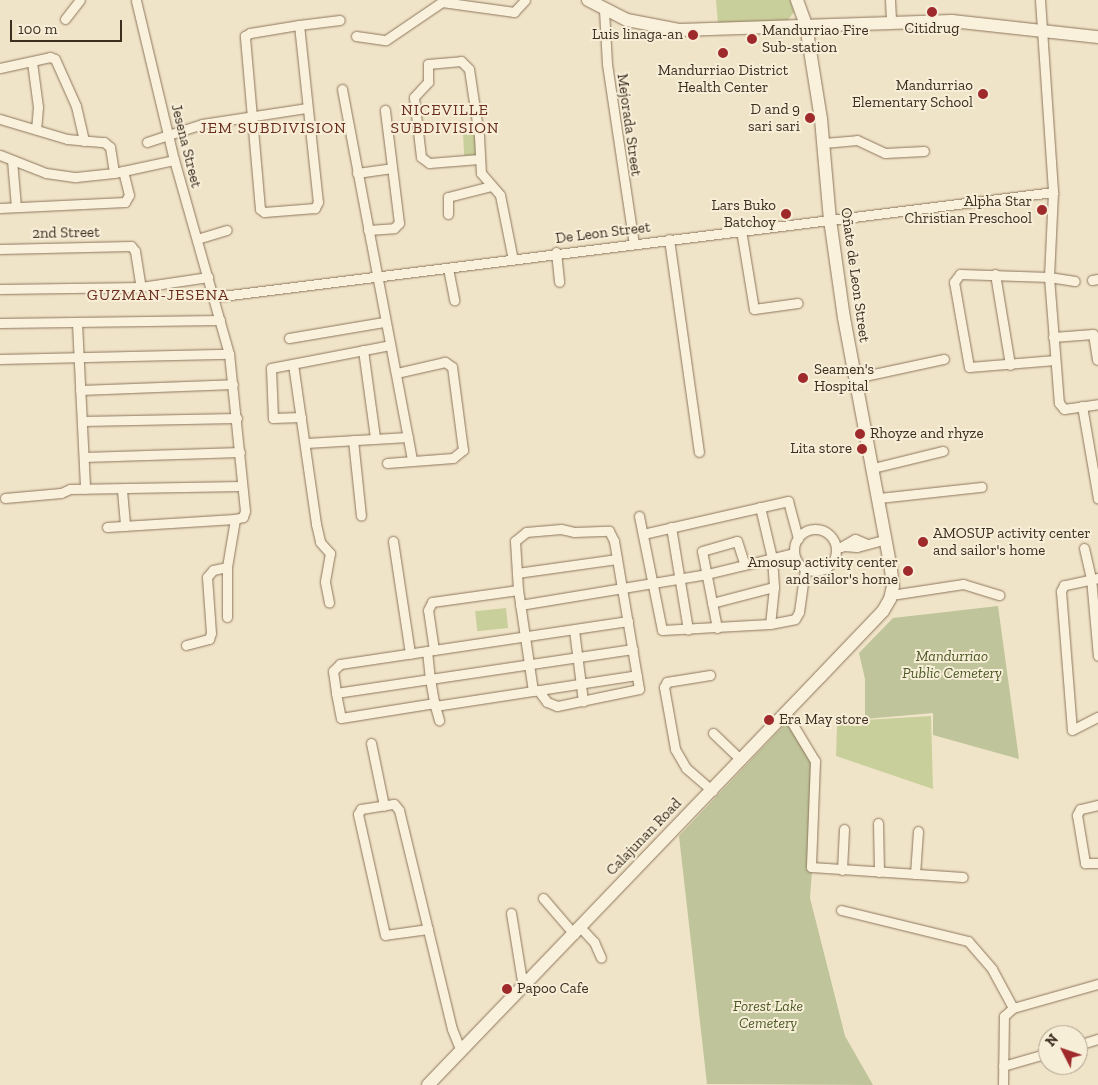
<!DOCTYPE html>
<meta charset="utf-8">
<style>
body{margin:0}
#map{position:relative;width:1098px;height:1085px;overflow:hidden;background:#f0e4c8;font-family:"Zilla Slab",serif}
div>[style]{position:absolute}
[style*='--x']{left:calc(var(--x)*1px);top:calc(var(--y)*1px);width:calc(var(--w)*1px);rotate:calc(var(--a)*1deg)}
.green>*{inset:0;background:#c9cf9b;transform-origin:0 0}
.cemetery>*{inset:0;background:#bfc49a}
.roads{filter:drop-shadow(0 0 1px #8d765c) drop-shadow(0 0 1px #8d765c)}
.minor>*{height:9px;margin:-4.5px;padding:0 4.5px;transform-origin:4.5px;border-radius:4.5px;background:#faf1dc}
.minor>.ring{margin:-4.5px;padding:0;box-sizing:content-box;background:none;border:9px solid #faf1dc;border-radius:50%}
.secondary>*{height:12px;margin:-6px;padding:0 6px;transform-origin:6px;border-radius:6px;background:#faf1dc}
.dots>*{width:14px;height:14px;translate:-50% -50%;box-sizing:border-box;border:2px solid #f7eed8;border-radius:50%}
span{translate:-50% -50%;white-space:nowrap;text-align:center;line-height:1.15;-webkit-text-stroke:4px #f7eed8;paint-order:stroke}
.poi-label{font-size:15px;color:#3d2e20}
.left{translate:0 -50%;text-align:left}
.right{translate:-100% -50%;text-align:right}
.street-label{font-size:15px;color:#3d2e20}
.park-label{font-size:15px;color:#4d5a26;font-style:italic}
.neighbourhood-label{font-size:16px;color:#6b2e1e;letter-spacing:1px}
.north{position:absolute;left:1038px;top:1025px;width:50px;height:50px;box-sizing:border-box;background:#f7eed8;border:1px solid #ada18e;border-radius:50%;rotate:311deg;font-size:14px;font-weight:700;line-height:20px;text-align:center;color:#3d2e20}
.north::after{content:'';display:block;margin:auto;width:18px;height:22px;background:#9e2a2b;clip-path:polygon(50% 0,100% 100%,50% 72%,0 100%)}
.scale{position:absolute;left:10px;top:20px;width:112px;height:22px;box-sizing:border-box;border:2px solid #3d2e20;border-top:0;padding-left:6px;font-size:15px;line-height:18px;white-space:nowrap;color:#3d2e20;-webkit-text-stroke:4px #f7eed8;paint-order:stroke}
</style>
<div id="map">
<div class="green">
<div style="clip-path:polygon(716px 0,790px 0,794px 12px,788px 20px,718px 23px)"></div>
<div style="left:475px;top:133px;width:22px;height:12px;rotate:87deg"></div>
<div style="left:506px;top:608px;width:20px;height:31px;rotate:84deg"></div>
<div style="clip-path:polygon(847px 716px,864px 716px,865px 720px,931px 716px,933px 789px,836px 756px,837px 726px)"></div>
</div>
<div class="cemetery">
<div style="clip-path:polygon(998px 606px,1019px 759px,933px 735px,933px 713px,865px 719px,865px 679px,859px 653px,893px 618px)"></div>
<div style="clip-path:polygon(788px 721px,813px 763px,807px 870px,812px 871px,810px 898px,845px 1036px,873px 1085px,707px 1084px,679px 836px)"></div>
</div>
<div class="roads">
<div class="minor">
<div style="--x:890;--y:0;--w:21;--a:87"></div>
<div style="--x:1040;--y:0;--w:192;--a:86.1"></div>
<div style="--x:1053;--y:192;--w:85;--a:92.7"></div>
<div style="--x:1049;--y:277;--w:126;--a:85.5"></div>
<div style="--x:1059;--y:403;--w:8;--a:50"></div>
<div style="--x:1064;--y:409;--w:34;--a:-8"></div>
<div style="--x:604;--y:10;--w:54;--a:86.8"></div>
<div style="--x:607;--y:64;--w:182;--a:81.5"></div>
<div style="--x:65;--y:19;--w:24;--a:-52"></div>
<div style="--x:299;--y:25;--w:178;--a:83.9"></div>
<div style="--x:318;--y:202;--w:7;--a:117"></div>
<div style="--x:315;--y:208;--w:51;--a:175.5"></div>
<div style="--x:264;--y:212;--w:5;--a:-143"></div>
<div style="--x:260;--y:209;--w:174;--a:-95"></div>
<div style="--x:245;--y:36;--w:6;--a:-31"></div>
<div style="--x:250;--y:33;--w:50;--a:-9.3"></div>
<div style="--x:299;--y:25;--w:41;--a:-7"></div>
<div style="--x:356;--y:36;--w:30;--a:8"></div>
<div style="--x:386;--y:40;--w:68;--a:-34.2"></div>
<div style="--x:442;--y:2;--w:73;--a:7.9"></div>
<div style="--x:514;--y:12;--w:16;--a:-47"></div>
<div style="--x:32;--y:62;--w:45;--a:82.4"></div>
<div style="--x:38;--y:107;--w:22;--a:95"></div>
<div style="--x:0;--y:68;--w:51;--a:-12.4"></div>
<div style="--x:50;--y:57;--w:5;--a:22"></div>
<div style="--x:55;--y:59;--w:51;--a:65.9"></div>
<div style="--x:76;--y:106;--w:36;--a:77"></div>
<div style="--x:342;--y:89;--w:378;--a:79.3"></div>
<div style="--x:0;--y:119;--w:70;--a:16.6"></div>
<div style="--x:67;--y:139;--w:37;--a:5"></div>
<div style="--x:104;--y:142;--w:8;--a:40"></div>
<div style="--x:110;--y:147;--w:26;--a:81"></div>
<div style="--x:147;--y:142;--w:58;--a:-18.1"></div>
<div style="--x:202;--y:124;--w:105;--a:-8.7"></div>
<div style="--x:824;--y:143;--w:33;--a:-5"></div>
<div style="--x:857;--y:140;--w:31;--a:25"></div>
<div style="--x:885;--y:153;--w:39;--a:-3"></div>
<div style="--x:0;--y:155;--w:49;--a:21.4"></div>
<div style="--x:46;--y:173;--w:30;--a:8"></div>
<div style="--x:76;--y:177;--w:38;--a:-6"></div>
<div style="--x:114;--y:173;--w:61;--a:-12.2"></div>
<div style="--x:479;--y:159;--w:50;--a:175.4"></div>
<div style="--x:429;--y:163;--w:10;--a:-143"></div>
<div style="--x:421;--y:157;--w:60;--a:-96.7"></div>
<div style="--x:414;--y:97;--w:21;--a:-47"></div>
<div style="--x:428;--y:82;--w:18;--a:-90"></div>
<div style="--x:428;--y:64;--w:33;--a:-5"></div>
<div style="--x:461;--y:61;--w:11;--a:45"></div>
<div style="--x:469;--y:69;--w:68;--a:81.5"></div>
<div style="--x:479;--y:136;--w:37;--a:87"></div>
<div style="--x:481;--y:173;--w:29;--a:49"></div>
<div style="--x:500;--y:195;--w:66;--a:78.7"></div>
<div style="--x:12;--y:160;--w:47;--a:85.1"></div>
<div style="--x:357;--y:173;--w:35;--a:-8"></div>
<div style="--x:0;--y:208;--w:125;--a:-2.7"></div>
<div style="--x:125;--y:202;--w:8;--a:-60"></div>
<div style="--x:129;--y:195;--w:25;--a:-104"></div>
<div style="--x:448;--y:214;--w:17;--a:-90"></div>
<div style="--x:448;--y:197;--w:44;--a:-14.3"></div>
<div style="--x:368;--y:230;--w:26;--a:-4"></div>
<div style="--x:394;--y:228;--w:7;--a:-45"></div>
<div style="--x:399;--y:223;--w:114;--a:-97.1"></div>
<div style="--x:741;--y:230;--w:80;--a:80.7"></div>
<div style="--x:754;--y:309;--w:44;--a:-7.8"></div>
<div style="--x:197;--y:239;--w:31;--a:-17"></div>
<div style="--x:669;--y:239;--w:215;--a:82"></div>
<div style="--x:0;--y:249;--w:131;--a:-1.3"></div>
<div style="--x:131;--y:246;--w:6;--a:51"></div>
<div style="--x:135;--y:251;--w:36;--a:81"></div>
<div style="--x:556;--y:252;--w:30;--a:84"></div>
<div style="--x:448;--y:268;--w:33;--a:79"></div>
<div style="--x:995;--y:274;--w:92;--a:80.6"></div>
<div style="--x:1092;--y:280;--w:6;--a:-9"></div>
<div style="--x:0;--y:289;--w:141;--a:-0.8"></div>
<div style="--x:141;--y:287;--w:68;--a:-8.5"></div>
<div style="--x:214;--y:297;--w:846;--a:-7.13"></div>
<div style="--x:0;--y:323;--w:220;--a:-0.8"></div>
<div style="--x:77;--y:323;--w:166;--a:87.2"></div>
<div style="--x:1053;--y:337;--w:40;--a:-4.3"></div>
<div style="--x:1093;--y:334;--w:26;--a:81"></div>
<div style="--x:289;--y:338;--w:96;--a:-9.6"></div>
<div style="--x:363;--y:350;--w:89;--a:82.2"></div>
<div style="--x:0;--y:359;--w:229;--a:-1.3"></div>
<div style="--x:1055;--y:360;--w:86;--a:175.3"></div>
<div style="--x:969;--y:367;--w:86;--a:-100"></div>
<div style="--x:954;--y:282;--w:10;--a:-53"></div>
<div style="--x:960;--y:274;--w:89;--a:1.9"></div>
<div style="--x:1049;--y:277;--w:26;--a:9"></div>
<div style="--x:293;--y:364;--w:162;--a:81.8"></div>
<div style="--x:316;--y:524;--w:18;--a:77"></div>
<div style="--x:320;--y:542;--w:15;--a:48"></div>
<div style="--x:330;--y:553;--w:29;--a:100"></div>
<div style="--x:325;--y:582;--w:21;--a:79"></div>
<div style="--x:855;--y:378;--w:91;--a:-12.1"></div>
<div style="--x:80;--y:390;--w:153;--a:-2.2"></div>
<div style="--x:1082;--y:406;--w:94;--a:80.2"></div>
<div style="--x:301;--y:417;--w:28;--a:178"></div>
<div style="--x:273;--y:418;--w:50;--a:-92.3"></div>
<div style="--x:271;--y:368;--w:121;--a:-10.9"></div>
<div style="--x:82;--y:421;--w:155;--a:-1.1"></div>
<div style="--x:353;--y:440;--w:76;--a:84"></div>
<div style="--x:306;--y:443;--w:102;--a:-3.4"></div>
<div style="--x:84;--y:457;--w:156;--a:-1.8"></div>
<div style="--x:387;--y:463;--w:66;--a:-4.3"></div>
<div style="--x:453;--y:458;--w:13;--a:-39"></div>
<div style="--x:463;--y:450;--w:84;--a:-97.5"></div>
<div style="--x:452;--y:367;--w:9;--a:-144"></div>
<div style="--x:445;--y:362;--w:49;--a:167.1"></div>
<div style="--x:873;--y:468;--w:72;--a:-13.7"></div>
<div style="--x:122;--y:490;--w:36;--a:85"></div>
<div style="--x:5;--y:498;--w:56;--a:-5.1"></div>
<div style="--x:61;--y:493;--w:10;--a:-24"></div>
<div style="--x:70;--y:489;--w:172;--a:-1"></div>
<div style="--x:879;--y:498;--w:103;--a:-6.2"></div>
<div style="--x:760;--y:507;--w:52;--a:76.8"></div>
<div style="--x:772;--y:558;--w:29;--a:86"></div>
<div style="--x:774;--y:587;--w:37;--a:96"></div>
<div style="--x:639;--y:516;--w:116;--a:78.6"></div>
<div style="--x:662;--y:630;--w:108;--a:-3.2"></div>
<div style="--x:770;--y:624;--w:25;--a:-11"></div>
<div style="--x:795;--y:619;--w:8;--a:-60"></div>
<div style="--x:799;--y:612;--w:43;--a:-82.1"></div>
<div style="--x:107;--y:527;--w:128;--a:-3.6"></div>
<div style="--x:235;--y:519;--w:8;--a:-14"></div>
<div style="--x:243;--y:517;--w:6;--a:-72"></div>
<div style="--x:245;--y:511;--w:158;--a:-95.8"></div>
<div style="--x:229;--y:354;--w:202;--a:-105.8"></div>
<div style="--x:174;--y:160;--w:164;--a:-103.4"></div>
<div style="--x:671;--y:527;--w:104;--a:80.6"></div>
<div class="ring" style="left:794px;top:529px;width:33px;height:33px"></div>
<div style="--x:643;--y:534;--w:149;--a:-12.8"></div>
<div style="--x:788;--y:501;--w:39;--a:75"></div>
<div style="--x:393;--y:541;--w:114;--a:81.4"></div>
<div style="--x:843;--y:546;--w:14;--a:4"></div>
<div style="--x:857;--y:547;--w:30;--a:-15"></div>
<div style="--x:841;--y:547;--w:16;--a:-30"></div>
<div style="--x:855;--y:539;--w:11;--a:22"></div>
<div style="--x:1084;--y:548;--w:31;--a:77"></div>
<div style="--x:1091;--y:578;--w:78;--a:84.9"></div>
<div style="--x:517;--y:573;--w:101;--a:-8"></div>
<div style="--x:1098;--y:578;--w:35;--a:168"></div>
<div style="--x:1064;--y:585;--w:7;--a:117"></div>
<div style="--x:1061;--y:591;--w:139;--a:85.5"></div>
<div style="--x:1072;--y:730;--w:29;--a:-27"></div>
<div style="--x:891;--y:595;--w:73;--a:-8.7"></div>
<div style="--x:963;--y:584;--w:38;--a:17"></div>
<div style="--x:712;--y:603;--w:64;--a:-14.5"></div>
<div style="--x:520;--y:605;--w:190;--a:-9.4"></div>
<div style="--x:707;--y:574;--w:89;--a:-13.6"></div>
<div style="--x:227;--y:617;--w:50;--a:-90"></div>
<div style="--x:227;--y:567;--w:49;--a:-80.5"></div>
<div style="--x:628;--y:621;--w:291;--a:171.5"></div>
<div style="--x:340;--y:664;--w:10;--a:135"></div>
<div style="--x:333;--y:671;--w:22;--a:82"></div>
<div style="--x:336;--y:693;--w:95;--a:-8.5"></div>
<div style="--x:430;--y:679;--w:27;--a:80"></div>
<div style="--x:435;--y:706;--w:204;--a:-8.7"></div>
<div style="--x:717;--y:628;--w:78;--a:-101"></div>
<div style="--x:702;--y:551;--w:36;--a:-16"></div>
<div style="--x:737;--y:541;--w:25;--a:72"></div>
<div style="--x:574;--y:630;--w:72;--a:82.8"></div>
<div style="--x:186;--y:645;--w:24;--a:-15"></div>
<div style="--x:209;--y:639;--w:6;--a:-72"></div>
<div style="--x:211;--y:633;--w:56;--a:-94.1"></div>
<div style="--x:207;--y:577;--w:9;--a:-49"></div>
<div style="--x:213;--y:570;--w:14;--a:-12"></div>
<div style="--x:434;--y:650;--w:40;--a:-98.5"></div>
<div style="--x:428;--y:610;--w:9;--a:-63"></div>
<div style="--x:432;--y:602;--w:87;--a:-7.9"></div>
<div style="--x:427;--y:651;--w:28;--a:84"></div>
<div style="--x:430;--y:679;--w:205;--a:-8.4"></div>
<div style="--x:710;--y:675;--w:44;--a:170.8"></div>
<div style="--x:667;--y:682;--w:6;--a:121"></div>
<div style="--x:664;--y:687;--w:63;--a:79.9"></div>
<div style="--x:675;--y:749;--w:22;--a:60"></div>
<div style="--x:686;--y:768;--w:35;--a:41"></div>
<div style="--x:533;--y:691;--w:102;--a:-98.4"></div>
<div style="--x:518;--y:590;--w:49;--a:-93.5"></div>
<div style="--x:515;--y:541;--w:14;--a:-39"></div>
<div style="--x:526;--y:532;--w:35;--a:-5"></div>
<div style="--x:561;--y:529;--w:13;--a:13"></div>
<div style="--x:574;--y:532;--w:35;--a:-2"></div>
<div style="--x:609;--y:531;--w:11;--a:63"></div>
<div style="--x:614;--y:541;--w:150;--a:80.4"></div>
<div style="--x:639;--y:689;--w:84;--a:168.3"></div>
<div style="--x:557;--y:706;--w:11;--a:-158"></div>
<div style="--x:547;--y:702;--w:15;--a:-127"></div>
<div style="--x:336;--y:693;--w:25;--a:79"></div>
<div style="--x:341;--y:718;--w:95;--a:-9.1"></div>
<div style="--x:435;--y:706;--w:15;--a:74"></div>
<div style="--x:786;--y:713;--w:56;--a:58.9"></div>
<div style="--x:815;--y:761;--w:106;--a:92.2"></div>
<div style="--x:811;--y:867;--w:152;--a:3.8"></div>
<div style="--x:713;--y:733;--w:39;--a:44"></div>
<div style="--x:371;--y:743;--w:64;--a:78.3"></div>
<div style="--x:1098;--y:805;--w:18;--a:167"></div>
<div style="--x:1080;--y:809;--w:7;--a:117"></div>
<div style="--x:1077;--y:815;--w:49;--a:80.5"></div>
<div style="--x:1085;--y:863;--w:13;--a:0"></div>
<div style="--x:878;--y:823;--w:49;--a:88.8"></div>
<div style="--x:842;--y:870;--w:41;--a:-87.2"></div>
<div style="--x:915;--y:874;--w:43;--a:-86"></div>
<div style="--x:543;--y:898;--w:48;--a:49.3"></div>
<div style="--x:841;--y:910;--w:131;--a:13.7"></div>
<div style="--x:968;--y:941;--w:37;--a:49"></div>
<div style="--x:992;--y:969;--w:44;--a:61.7"></div>
<div style="--x:511;--y:913;--w:75;--a:80.8"></div>
<div style="--x:580;--y:927;--w:21;--a:47"></div>
<div style="--x:594;--y:942;--w:17;--a:66"></div>
<div style="--x:428;--y:929;--w:43;--a:172.1"></div>
<div style="--x:385;--y:935;--w:124;--a:-102.6"></div>
<div style="--x:358;--y:814;--w:6;--a:-59"></div>
<div style="--x:361;--y:809;--w:33;--a:-9"></div>
<div style="--x:394;--y:804;--w:8;--a:50"></div>
<div style="--x:399;--y:810;--w:225;--a:76.4"></div>
<div style="--x:452;--y:1029;--w:24;--a:68"></div>
<div style="--x:1078;--y:1045;--w:21;--a:-17"></div>
<div style="--x:1003;--y:1066;--w:47;--a:-16.1"></div>
<div style="--x:1003;--y:1085;--w:69;--a:-89.2"></div>
<div style="--x:1004;--y:1016;--w:12;--a:-42"></div>
<div style="--x:1013;--y:1008;--w:88;--a:-15.8"></div>
</div>
<div class="secondary">
<div style="--x:588;--y:0;--w:44;--a:27.1"></div>
<div style="--x:627;--y:20;--w:54;--a:10.7"></div>
<div style="--x:680;--y:30;--w:272;--a:-1.9"></div>
<div style="--x:952;--y:21;--w:147;--a:6.3"></div>
<div style="--x:428;--y:1085;--w:566;--a:-46.15"></div>
<div style="--x:820;--y:677;--w:91;--a:-46.3"></div>
<div style="--x:883;--y:611;--w:14;--a:-60"></div>
<div style="--x:890;--y:599;--w:13;--a:-77"></div>
<div style="--x:893;--y:586;--w:17;--a:-97"></div>
<div style="--x:891;--y:569;--w:255;--a:-100.6"></div>
<div style="--x:844;--y:318;--w:99;--a:-98.1"></div>
<div style="--x:830;--y:220;--w:101;--a:-95.1"></div>
<div style="--x:821;--y:119;--w:95;--a:-99.1"></div>
<div style="--x:806;--y:25;--w:27;--a:-110"></div>
</div>
</div>
<div class="dots">
<div style="left:932px;top:12px;background:#9e2a2b"></div>
<div style="left:693px;top:35px;background:#9e2a2b"></div>
<div style="left:752px;top:39px;background:#9e2a2b"></div>
<div style="left:723px;top:53px;background:#9e2a2b"></div>
<div style="left:983px;top:94px;background:#9e2a2b"></div>
<div style="left:810px;top:118px;background:#9e2a2b"></div>
<div style="left:1042px;top:210px;background:#9e2a2b"></div>
<div style="left:786px;top:214px;background:#9e2a2b"></div>
<div style="left:803px;top:378px;background:#9e2a2b"></div>
<div style="left:860px;top:434px;background:#9e2a2b"></div>
<div style="left:862px;top:449px;background:#9e2a2b"></div>
<div style="left:923px;top:542px;background:#9e2a2b"></div>
<div style="left:908px;top:571px;background:#9e2a2b"></div>
<div style="left:769px;top:720px;background:#9e2a2b"></div>
<div style="left:507px;top:989px;background:#9e2a2b"></div>
</div>
<div class="poi-label">
<span style="left:932px;top:29px">Citidrug</span>
<span class="left" style="left:762px;top:39px">Mandurriao Fire<br>Sub-station</span>
<span class="right" style="left:683px;top:35px">Luis linaga-an</span>
<span style="left:723px;top:79px">Mandurriao District<br>Health Center</span>
<span class="right" style="left:973px;top:94px">Mandurriao<br>Elementary School</span>
<span class="right" style="left:800px;top:118px">D and 9<br>sari sari</span>
<span class="right" style="left:1032px;top:210px">Alpha Star<br>Christian Preschool</span>
<span class="right" style="left:776px;top:214px">Lars Buko<br>Batchoy</span>
<span class="left" style="left:814px;top:378px">Seamen's<br>Hospital</span>
<span class="left" style="left:870px;top:434px">Rhoyze and rhyze</span>
<span class="right" style="left:852px;top:449px">Lita store</span>
<span class="left" style="left:933px;top:542px">AMOSUP activity center<br>and sailor's home</span>
<span class="right" style="left:898px;top:571px">Amosup activity center<br>and sailor's home</span>
<span class="left" style="left:779px;top:720px">Era May store</span>
<span class="left" style="left:517px;top:989px">Papoo Cafe</span>
</div>
<div class="street-label">
<span style="left:629px;top:125px;rotate:82deg">Mejorada Street</span>
<span style="left:186px;top:146px;rotate:76deg">Jesena Street</span>
<span style="left:66px;top:233px;rotate:-1deg">2nd Street</span>
<span style="left:603px;top:233px;rotate:-7deg">De Leon Street</span>
<span style="left:855px;top:275px;rotate:82deg">Oñate de Leon Street</span>
<span style="left:644px;top:837px;rotate:-46deg">Calajunan Road</span>
</div>
<div class="park-label">
<span style="left:952px;top:665px">Mandurriao<br>Public Cemetery</span>
<span style="left:768px;top:1015px">Forest Lake<br>Cemetery</span>
</div>
<div class="neighbourhood-label">
<span style="left:445px;top:119px">NICEVILLE<br>SUBDIVISION</span>
<span style="left:273px;top:128px">JEM SUBDIVISION</span>
<span style="left:158px;top:295px">GUZMAN-JESENA</span>
</div>
<div class="north">N</div>
<div class="scale">100 m</div>
</div>
